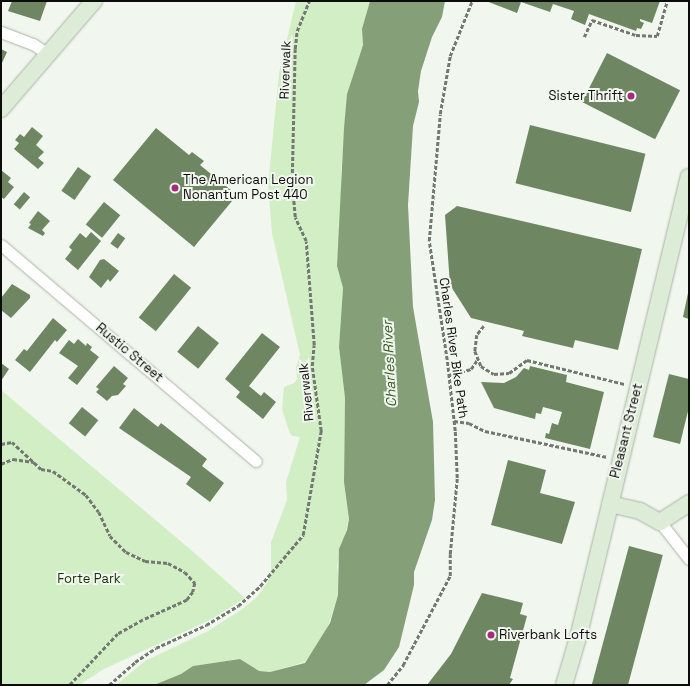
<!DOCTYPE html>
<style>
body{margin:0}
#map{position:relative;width:690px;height:686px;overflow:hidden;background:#f1f7ee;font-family:"Space Grotesk",sans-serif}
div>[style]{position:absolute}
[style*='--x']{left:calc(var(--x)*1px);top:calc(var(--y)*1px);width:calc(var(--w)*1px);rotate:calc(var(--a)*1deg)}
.green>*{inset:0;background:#d2eec5}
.water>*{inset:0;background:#859f79}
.building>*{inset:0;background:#6e8762;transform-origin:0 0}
.path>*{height:2.5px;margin-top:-1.25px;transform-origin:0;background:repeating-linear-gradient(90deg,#747872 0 4px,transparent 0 6px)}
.roads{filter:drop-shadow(0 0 1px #acb2a9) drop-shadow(0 0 1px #acb2a9)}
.street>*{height:11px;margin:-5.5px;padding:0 5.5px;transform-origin:5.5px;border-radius:5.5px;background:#fff}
.secondary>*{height:16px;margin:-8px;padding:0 8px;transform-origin:8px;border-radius:8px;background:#ddecd6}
.dots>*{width:11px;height:11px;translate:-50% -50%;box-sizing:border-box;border:2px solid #f1f7ee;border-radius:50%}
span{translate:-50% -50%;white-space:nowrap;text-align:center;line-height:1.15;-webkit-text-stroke:4px #f1f7ee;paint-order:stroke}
.street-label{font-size:13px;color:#0b0d0a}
.poi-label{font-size:13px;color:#0b0d0a}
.right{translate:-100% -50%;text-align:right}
.left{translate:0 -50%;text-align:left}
.park-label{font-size:13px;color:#173106}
.water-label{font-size:14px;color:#385c25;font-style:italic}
.frame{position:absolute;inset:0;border:2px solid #0b0d0a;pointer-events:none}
</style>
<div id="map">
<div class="green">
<div style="clip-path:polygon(296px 1px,370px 1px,362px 29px,363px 44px,347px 94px,341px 174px,342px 205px,337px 266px,343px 288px,339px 347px,345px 398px,344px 482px,349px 519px,337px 566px,340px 582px,338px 595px,325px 635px,305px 662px,270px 672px,259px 671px,240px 659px,193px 666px,181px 674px,154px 685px,116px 685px,145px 661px,208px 631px,241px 610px,257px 597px,268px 581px,271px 572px,271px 542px,287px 500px,286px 482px,300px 437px,292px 436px,289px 431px,282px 409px,284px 387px,294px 383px,297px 379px,296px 367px,300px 355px,272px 233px,268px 186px,279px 73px)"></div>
<div style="clip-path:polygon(1px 390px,190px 549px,245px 598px,210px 620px,104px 669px,79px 685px,1px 685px)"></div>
</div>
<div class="water">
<div style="clip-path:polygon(370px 1px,445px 1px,442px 17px,432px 37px,421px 71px,418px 91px,419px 102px,413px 126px,408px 205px,413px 307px,433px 422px,435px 500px,432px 520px,414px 572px,414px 585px,399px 647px,384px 670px,364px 685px,154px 685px,181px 674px,193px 666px,240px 659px,259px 671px,270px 672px,305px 663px,330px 623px,338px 595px,339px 549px,347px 530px,349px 519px,344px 482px,345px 398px,339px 347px,343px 288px,337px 266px,344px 128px,347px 94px,363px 45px,362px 29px)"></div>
</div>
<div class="building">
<div style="clip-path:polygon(12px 1px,47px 1px,40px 21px,8px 11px)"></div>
<div style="clip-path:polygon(486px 1px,660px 1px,652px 23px,640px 19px,640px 21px,644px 23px,641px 29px,637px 28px,636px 31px,589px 14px,585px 25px,571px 19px,574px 11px,553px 4px,550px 12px,521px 2px,517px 13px)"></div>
<div style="clip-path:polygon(1px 49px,7px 52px,2px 63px,1px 63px)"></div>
<div style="left:607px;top:53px;width:82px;height:55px;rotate:27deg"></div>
<div style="left:530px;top:125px;width:119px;height:60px;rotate:14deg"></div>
<div style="clip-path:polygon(32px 127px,43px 136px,36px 145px,44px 152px,38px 158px,44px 163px,38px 169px,14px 149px,19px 143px,15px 140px,20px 134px,24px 137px)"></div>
<div style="clip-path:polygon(156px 128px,189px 155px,192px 152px,204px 161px,200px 165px,237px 195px,194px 247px,113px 180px)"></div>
<div style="left:78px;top:167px;width:16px;height:29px;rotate:35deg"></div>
<div style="clip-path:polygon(1px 170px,11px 178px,8px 182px,14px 187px,4px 199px,1px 197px)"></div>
<div style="left:24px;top:192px;width:8px;height:16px;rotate:40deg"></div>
<div style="left:104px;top:202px;width:21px;height:29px;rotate:39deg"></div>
<div style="clip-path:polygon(457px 206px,642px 249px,618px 350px,575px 340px,573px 348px,522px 336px,524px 331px,471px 318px,450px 285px,445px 215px)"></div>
<div style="clip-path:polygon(38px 211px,50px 221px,42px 230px,45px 233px,43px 236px,28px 228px,31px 224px,29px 223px)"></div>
<div style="clip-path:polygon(91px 232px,101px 241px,78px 270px,65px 259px,72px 250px,69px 247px,80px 233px,86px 238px)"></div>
<div style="left:118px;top:233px;width:9px;height:13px;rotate:36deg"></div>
<div style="clip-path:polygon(104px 259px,119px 271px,110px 282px,108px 279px,101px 288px,89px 277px,100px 260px)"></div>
<div style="left:174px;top:274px;width:22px;height:56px;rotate:39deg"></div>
<div style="clip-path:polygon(12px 284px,30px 295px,30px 298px,11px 318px,1px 310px,1px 298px)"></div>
<div style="clip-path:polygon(688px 293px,689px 293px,689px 319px,683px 317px)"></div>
<div style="clip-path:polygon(53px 318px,67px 330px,57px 342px,55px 340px,30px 372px,15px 360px,24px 349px,27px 351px)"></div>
<div style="left:198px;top:326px;width:27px;height:33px;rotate:39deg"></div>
<div style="clip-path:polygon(262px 333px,280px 347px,249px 386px,261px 396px,264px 392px,276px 402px,263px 419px,236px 397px,240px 392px,225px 379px)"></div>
<div style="clip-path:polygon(78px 339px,86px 346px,87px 343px,92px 347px,90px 350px,99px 357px,77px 385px,68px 378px,78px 366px,59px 353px,69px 340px,74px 344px)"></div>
<div style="clip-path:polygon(1px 363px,9px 369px,1px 381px)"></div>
<div style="clip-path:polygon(114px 366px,128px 378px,123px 384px,126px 386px,118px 395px,112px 396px,107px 401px,96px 392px,99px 389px,96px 387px)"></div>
<div style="clip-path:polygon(530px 366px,567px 375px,566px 382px,604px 392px,590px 449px,545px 438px,546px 433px,549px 434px,552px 423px,558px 425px,562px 412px,543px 407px,541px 414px,536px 413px,535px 419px,494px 408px,481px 382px,504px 383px,516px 377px,524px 368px,529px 370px)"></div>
<div style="clip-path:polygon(669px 374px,689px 379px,689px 407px,680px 444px,653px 437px)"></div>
<div style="left:82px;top:407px;width:21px;height:21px;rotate:39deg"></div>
<div style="clip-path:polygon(134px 408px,158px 427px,161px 423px,207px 459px,202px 466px,224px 483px,210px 502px,186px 484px,191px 477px,119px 428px)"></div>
<div style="clip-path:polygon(508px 460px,546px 470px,540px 493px,575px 502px,562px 544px,491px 525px)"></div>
<div style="left:629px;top:546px;width:35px;height:144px;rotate:15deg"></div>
<div style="clip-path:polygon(482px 593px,523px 603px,520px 614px,527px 616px,510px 678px,513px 679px,509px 685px,427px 685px,451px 654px)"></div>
</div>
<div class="path">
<div style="--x:584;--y:37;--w:19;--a:-65"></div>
<div style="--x:592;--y:20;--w:46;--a:18.8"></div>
<div style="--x:636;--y:35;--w:21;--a:3"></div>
<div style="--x:657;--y:36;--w:36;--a:-74"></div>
<div style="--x:484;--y:326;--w:11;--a:128"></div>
<div style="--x:477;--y:335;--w:16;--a:97"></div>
<div style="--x:475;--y:351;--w:16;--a:68"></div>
<div style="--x:481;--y:366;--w:15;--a:32"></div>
<div style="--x:494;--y:374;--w:15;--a:-4"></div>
<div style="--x:509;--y:373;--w:22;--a:-36"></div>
<div style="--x:527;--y:360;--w:101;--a:13.8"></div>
<div style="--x:449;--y:375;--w:23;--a:-15"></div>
<div style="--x:471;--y:369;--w:11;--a:-56"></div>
<div style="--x:454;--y:421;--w:15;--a:8"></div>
<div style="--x:469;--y:423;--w:18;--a:27"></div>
<div style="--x:485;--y:431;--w:125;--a:12"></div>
<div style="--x:1;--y:444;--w:11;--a:-10"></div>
<div style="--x:12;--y:442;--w:40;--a:43"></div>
<div style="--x:41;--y:469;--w:12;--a:9"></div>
<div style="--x:53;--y:471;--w:41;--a:36"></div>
<div style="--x:86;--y:495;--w:21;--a:53"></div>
<div style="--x:99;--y:512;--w:26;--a:65"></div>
<div style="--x:110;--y:536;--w:23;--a:45"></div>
<div style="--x:126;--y:552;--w:21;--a:25"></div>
<div style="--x:145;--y:561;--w:23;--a:5"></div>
<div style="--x:168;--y:563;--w:19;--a:28"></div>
<div style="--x:185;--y:572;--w:15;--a:48"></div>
<div style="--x:195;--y:583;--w:9;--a:103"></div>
<div style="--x:193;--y:592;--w:10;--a:127"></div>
<div style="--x:187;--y:600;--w:48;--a:155.6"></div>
<div style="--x:143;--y:620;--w:29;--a:151"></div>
<div style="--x:118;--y:634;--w:70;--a:133.3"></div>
<div style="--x:1;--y:464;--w:13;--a:-23"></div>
<div style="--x:13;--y:459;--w:21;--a:8"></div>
<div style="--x:109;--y:685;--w:35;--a:-41"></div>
<div style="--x:135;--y:662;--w:25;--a:-34"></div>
<div style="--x:156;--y:648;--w:55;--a:-24.7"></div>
<div style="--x:206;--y:625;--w:37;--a:-31"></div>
<div style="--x:238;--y:606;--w:30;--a:-42"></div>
<div style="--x:260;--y:586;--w:67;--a:-49.9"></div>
<div style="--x:303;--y:535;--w:106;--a:-80.2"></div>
<div style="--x:321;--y:431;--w:66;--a:-97.9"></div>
<div style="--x:312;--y:366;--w:21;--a:-85"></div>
<div style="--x:314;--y:345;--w:104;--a:-94.4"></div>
<div style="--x:306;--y:241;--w:26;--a:-115"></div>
<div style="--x:295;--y:217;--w:38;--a:-95"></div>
<div style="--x:292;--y:179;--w:130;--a:-88.7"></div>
<div style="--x:295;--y:49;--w:18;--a:-84"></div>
<div style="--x:297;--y:31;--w:32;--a:-68"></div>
<div style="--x:387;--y:685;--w:26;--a:-51"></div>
<div style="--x:403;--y:665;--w:101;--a:-62.2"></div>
<div style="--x:450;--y:576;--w:22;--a:-90"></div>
<div style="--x:450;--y:554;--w:76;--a:-84.7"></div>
<div style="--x:457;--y:478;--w:47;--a:-92.4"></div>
<div style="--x:455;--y:431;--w:71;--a:-96.4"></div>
<div style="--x:447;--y:360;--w:120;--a:-98.6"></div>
<div style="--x:429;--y:241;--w:127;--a:-85"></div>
<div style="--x:440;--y:114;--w:59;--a:-80.2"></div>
<div style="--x:450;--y:56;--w:59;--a:-68.2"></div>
</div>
<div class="roads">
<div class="street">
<div style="--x:1;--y:32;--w:34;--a:21"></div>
<div style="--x:33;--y:44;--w:18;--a:34"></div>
<div style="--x:1;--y:245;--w:334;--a:40.3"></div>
<div style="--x:660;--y:522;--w:47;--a:51.9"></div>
</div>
<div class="secondary">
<div style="--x:1;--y:109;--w:143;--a:-49.3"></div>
<div style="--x:610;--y:504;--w:31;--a:13"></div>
<div style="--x:640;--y:511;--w:23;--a:29"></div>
<div style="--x:660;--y:522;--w:35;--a:-33"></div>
<div style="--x:564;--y:685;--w:53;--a:-73.6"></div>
<div style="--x:579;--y:634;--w:470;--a:-76.5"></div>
</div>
</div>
<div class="dots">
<div style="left:631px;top:96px;background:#a82a7c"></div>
<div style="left:175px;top:188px;background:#a82a7c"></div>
<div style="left:491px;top:635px;background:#a82a7c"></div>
</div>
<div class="street-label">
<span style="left:286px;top:70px;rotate:-88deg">Riverwalk</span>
<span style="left:453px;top:348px;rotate:82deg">Charles River Bike Path</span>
<span style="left:129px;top:353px;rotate:40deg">Rustic Street</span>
<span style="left:307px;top:392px;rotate:-96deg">Riverwalk</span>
<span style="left:627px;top:431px;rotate:-76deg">Pleasant Street</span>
</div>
<div class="poi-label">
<span class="right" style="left:623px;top:96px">Sister Thrift</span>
<span class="left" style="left:183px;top:188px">The American Legion<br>Nonantum Post 440</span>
<span class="left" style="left:499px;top:635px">Riverbank Lofts</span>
</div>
<div class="park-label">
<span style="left:89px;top:579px">Forte Park</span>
</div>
<div class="water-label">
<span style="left:389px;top:364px;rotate:-93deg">Charles River</span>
</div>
<div class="frame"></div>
</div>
